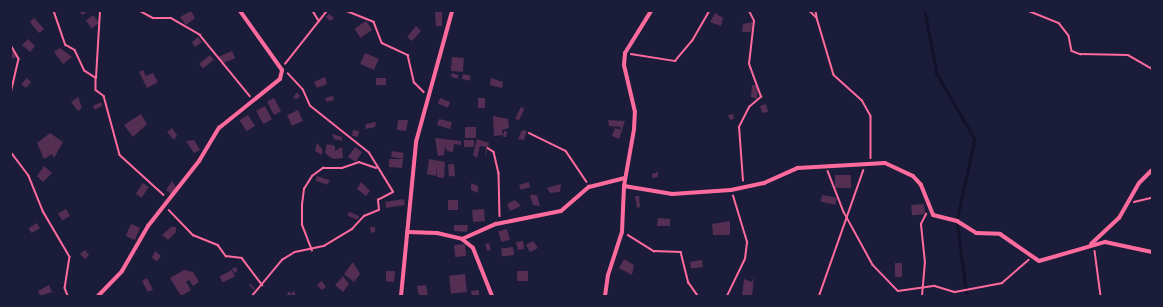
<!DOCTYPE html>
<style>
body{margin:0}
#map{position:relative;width:1163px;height:307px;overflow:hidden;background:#1b1b3a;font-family:"Sofia Sans Condensed",sans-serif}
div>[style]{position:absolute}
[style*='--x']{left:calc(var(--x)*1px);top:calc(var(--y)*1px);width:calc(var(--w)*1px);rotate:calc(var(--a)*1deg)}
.stream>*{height:2.5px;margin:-1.25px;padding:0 1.25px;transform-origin:1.25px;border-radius:1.25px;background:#12122b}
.building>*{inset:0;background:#542f53;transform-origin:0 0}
.path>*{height:1.5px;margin:-0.75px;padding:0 0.75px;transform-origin:0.75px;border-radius:0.75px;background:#ff6b9d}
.minor>*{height:4px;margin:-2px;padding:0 2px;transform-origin:2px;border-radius:2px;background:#ff6b9d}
span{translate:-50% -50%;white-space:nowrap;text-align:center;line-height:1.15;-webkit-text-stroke:3px #1b1b3a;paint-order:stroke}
.frame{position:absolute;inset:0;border:12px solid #1b1b3a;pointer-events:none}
</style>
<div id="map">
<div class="stream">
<div style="--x:925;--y:11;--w:64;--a:79.2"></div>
<div style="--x:937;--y:74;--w:75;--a:59.7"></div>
<div style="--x:975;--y:139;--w:84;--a:102.4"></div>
<div style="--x:957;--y:221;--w:76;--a:82.4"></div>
</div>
<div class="building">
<div style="clip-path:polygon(79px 11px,88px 11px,82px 15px)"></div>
<div style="clip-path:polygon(191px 11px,195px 18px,186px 25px,180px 17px)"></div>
<div style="clip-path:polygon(435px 11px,442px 11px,442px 26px,436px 26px)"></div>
<div style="clip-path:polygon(715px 13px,723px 18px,721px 26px,710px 22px)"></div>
<div style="clip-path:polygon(329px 14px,334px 18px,330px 21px,326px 17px)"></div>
<div style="left:93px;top:15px;width:10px;height:9px;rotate:53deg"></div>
<div style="clip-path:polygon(34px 18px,44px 29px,39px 33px,30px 22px)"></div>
<div style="left:366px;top:21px;width:11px;height:14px;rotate:56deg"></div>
<div style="clip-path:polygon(753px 22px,751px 32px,742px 32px,743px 24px)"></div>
<div style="clip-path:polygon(416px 26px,421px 31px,412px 41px,407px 37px)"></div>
<div style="clip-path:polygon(198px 37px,202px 42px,195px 47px,192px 42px)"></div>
<div style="clip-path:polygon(28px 39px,35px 46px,30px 52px,22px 45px)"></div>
<div style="clip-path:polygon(60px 48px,72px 57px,63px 64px,54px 52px)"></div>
<div style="clip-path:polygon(15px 51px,17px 57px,12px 59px,11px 52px)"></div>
<div style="left:232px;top:51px;width:8px;height:14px;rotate:67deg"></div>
<div style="left:365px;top:53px;width:15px;height:12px;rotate:23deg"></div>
<div style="left:210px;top:55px;width:6px;height:14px;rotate:51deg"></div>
<div style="left:452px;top:57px;width:12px;height:14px;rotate:5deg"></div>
<div style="clip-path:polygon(143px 70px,146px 76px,153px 73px,158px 82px,147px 88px,139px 72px)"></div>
<div style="left:452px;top:73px;width:7px;height:4px;rotate:16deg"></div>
<div style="left:463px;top:74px;width:8px;height:5px;rotate:14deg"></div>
<div style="clip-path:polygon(325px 77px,327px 84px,317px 88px,314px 82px)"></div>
<div style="left:27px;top:78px;width:6px;height:8px;rotate:45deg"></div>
<div style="left:376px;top:78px;width:10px;height:7px"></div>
<div style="clip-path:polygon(491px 78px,503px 82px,502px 88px,490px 85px)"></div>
<div style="clip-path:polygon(752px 85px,758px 85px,757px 99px,751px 97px)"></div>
<div style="clip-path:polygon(297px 92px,300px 96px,297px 99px,293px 98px)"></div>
<div style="left:333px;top:96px;width:4px;height:8px;rotate:76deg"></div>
<div style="clip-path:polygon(78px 97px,82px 108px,78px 111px,71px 102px)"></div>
<div style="left:274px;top:98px;width:15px;height:8px;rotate:62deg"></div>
<div style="left:440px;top:98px;width:11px;height:6px;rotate:22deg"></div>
<div style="left:478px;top:98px;width:7px;height:10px"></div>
<div style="left:101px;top:102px;width:4px;height:9px;rotate:63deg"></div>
<div style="clip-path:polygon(766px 104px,768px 112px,762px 113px,760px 106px)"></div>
<div style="left:265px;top:106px;width:15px;height:10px;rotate:62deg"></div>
<div style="left:521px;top:107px;width:4px;height:13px;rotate:27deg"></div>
<div style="left:298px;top:110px;width:12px;height:12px;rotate:66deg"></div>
<div style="clip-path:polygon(141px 114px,147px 124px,133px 137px,124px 125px)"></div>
<div style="clip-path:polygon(733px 114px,734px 119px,730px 120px,728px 115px)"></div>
<div style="left:248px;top:115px;width:13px;height:10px;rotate:58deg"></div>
<div style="clip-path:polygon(493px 116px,508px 119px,509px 128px,502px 130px,503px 135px,494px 136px)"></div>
<div style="clip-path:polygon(439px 119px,452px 122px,450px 129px,437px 125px)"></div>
<div style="clip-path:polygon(398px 120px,408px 120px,406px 131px,397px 130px)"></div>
<div style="clip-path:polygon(608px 120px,625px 121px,619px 139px,612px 136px,615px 128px,621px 130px,620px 127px,609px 126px)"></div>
<div style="clip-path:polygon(376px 122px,375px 127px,365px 129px,366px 124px)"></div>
<div style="left:465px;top:127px;width:11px;height:11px"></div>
<div style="clip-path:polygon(172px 128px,177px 135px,174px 140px,167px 132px)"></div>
<div style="left:353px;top:130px;width:6px;height:6px;rotate:9deg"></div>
<div style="clip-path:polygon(522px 130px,527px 131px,524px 140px,518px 139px)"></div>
<div style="clip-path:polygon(504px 131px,507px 132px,506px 137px,503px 137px)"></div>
<div style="clip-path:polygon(50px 133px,63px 142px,54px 158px,52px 154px,44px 159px,37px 143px)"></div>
<div style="clip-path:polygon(332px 134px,342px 137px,342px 141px,334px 139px)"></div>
<div style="clip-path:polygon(435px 138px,461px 141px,461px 145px,454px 144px,453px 152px,447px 151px,445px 146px,444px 155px,438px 156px)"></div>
<div style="clip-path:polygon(477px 139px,489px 143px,485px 158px,486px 147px,480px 146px,477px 158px,473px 155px)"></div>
<div style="clip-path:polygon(194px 140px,200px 150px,194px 153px,186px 141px)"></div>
<div style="left:464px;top:140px;width:10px;height:7px"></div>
<div style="clip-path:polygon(317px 143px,322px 149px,322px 155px,315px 151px)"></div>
<div style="clip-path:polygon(327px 144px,335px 146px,335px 151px,342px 147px,343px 158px,333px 159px,325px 153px)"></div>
<div style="left:355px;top:147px;width:9px;height:12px;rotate:36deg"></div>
<div style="left:392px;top:151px;width:12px;height:6px;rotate:9deg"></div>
<div style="clip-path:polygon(389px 159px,403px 159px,402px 168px,389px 167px)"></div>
<div style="clip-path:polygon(429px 159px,445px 162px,444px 178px,437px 177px,437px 168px,436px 176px,427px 174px)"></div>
<div style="left:454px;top:164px;width:12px;height:6px;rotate:85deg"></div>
<div style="clip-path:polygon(44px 166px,52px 173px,43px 182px,37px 176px)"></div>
<div style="clip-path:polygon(658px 172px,658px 177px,652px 178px,652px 174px)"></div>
<div style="left:835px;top:175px;width:16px;height:13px"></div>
<div style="left:317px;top:176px;width:13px;height:5px;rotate:18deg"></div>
<div style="clip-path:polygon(172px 181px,176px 187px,171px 194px,166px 190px)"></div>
<div style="clip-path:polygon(361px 182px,370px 191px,366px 196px,357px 189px)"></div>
<div style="clip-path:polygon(529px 182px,530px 187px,521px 190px,519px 185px)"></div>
<div style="left:143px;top:183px;width:7px;height:13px;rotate:34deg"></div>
<div style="clip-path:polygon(471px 183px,478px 186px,478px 193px,471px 190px)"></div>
<div style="clip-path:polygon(561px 184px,560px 192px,550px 193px,547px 188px)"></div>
<div style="clip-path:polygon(530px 195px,537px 195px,540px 206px,533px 205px)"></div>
<div style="left:822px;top:195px;width:15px;height:7px;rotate:11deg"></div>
<div style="clip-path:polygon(635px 196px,639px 196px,640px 207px,637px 208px)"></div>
<div style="left:404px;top:199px;width:6px;height:19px;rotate:81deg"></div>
<div style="left:448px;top:200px;width:10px;height:10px"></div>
<div style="clip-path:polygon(515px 200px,521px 206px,510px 211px,507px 204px)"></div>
<div style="left:924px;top:204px;width:10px;height:13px;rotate:84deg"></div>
<div style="left:66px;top:209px;width:8px;height:9px;rotate:60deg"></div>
<div style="left:484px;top:209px;width:12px;height:12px;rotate:85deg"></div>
<div style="left:349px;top:212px;width:11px;height:4px;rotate:22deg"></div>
<div style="clip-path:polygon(658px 218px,670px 219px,670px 226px,657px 226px)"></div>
<div style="clip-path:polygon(730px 221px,730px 235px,713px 235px,712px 224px)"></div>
<div style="left:37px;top:223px;width:6px;height:10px;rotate:59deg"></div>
<div style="left:131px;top:224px;width:10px;height:13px;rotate:24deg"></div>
<div style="clip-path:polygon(454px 225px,468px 225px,467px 232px,454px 231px)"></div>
<div style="clip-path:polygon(171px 227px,176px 227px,176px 232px,168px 240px,162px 235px)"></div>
<div style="clip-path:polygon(370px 227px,375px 227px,375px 232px,371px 233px)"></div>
<div style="left:507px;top:229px;width:11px;height:9px;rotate:75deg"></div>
<div style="clip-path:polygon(523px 241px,524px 249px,518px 250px,516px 242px)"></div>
<div style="clip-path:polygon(533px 241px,538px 248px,530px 252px,526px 245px)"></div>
<div style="left:489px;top:243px;width:7px;height:4px;rotate:74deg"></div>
<div style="left:465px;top:244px;width:12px;height:11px;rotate:85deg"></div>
<div style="left:513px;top:247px;width:8px;height:12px;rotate:83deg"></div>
<div style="clip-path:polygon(85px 250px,89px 255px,85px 259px,80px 254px)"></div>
<div style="clip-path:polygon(155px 251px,161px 256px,157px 261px,152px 258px)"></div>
<div style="clip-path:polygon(624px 259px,634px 265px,632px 275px,619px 268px)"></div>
<div style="left:702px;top:260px;width:7px;height:12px;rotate:82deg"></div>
<div style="clip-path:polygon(353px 262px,360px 274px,354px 282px,344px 274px)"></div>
<div style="left:895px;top:263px;width:7px;height:14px"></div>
<div style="clip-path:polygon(235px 267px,238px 270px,235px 273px,232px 269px)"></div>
<div style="clip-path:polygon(184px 270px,193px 272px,199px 282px,193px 286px,189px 280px,186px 282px,191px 290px,181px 296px,170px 278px)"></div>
<div style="left:232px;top:270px;width:7px;height:14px;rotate:63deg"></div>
<div style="clip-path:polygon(386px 271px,395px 271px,394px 282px,386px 281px)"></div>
<div style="left:517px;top:271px;width:11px;height:10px"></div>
<div style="left:465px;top:274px;width:18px;height:16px;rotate:84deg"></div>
<div style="clip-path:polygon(343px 276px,349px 284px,343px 292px,335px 285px)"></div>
<div style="clip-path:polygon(754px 277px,752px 296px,742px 296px,744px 279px,752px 282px)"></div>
<div style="clip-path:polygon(147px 278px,153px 290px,148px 292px,142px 281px)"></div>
<div style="clip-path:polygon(322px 281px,326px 287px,322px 290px,317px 285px)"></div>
<div style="clip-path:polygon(251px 284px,255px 289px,254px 290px,249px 285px)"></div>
<div style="clip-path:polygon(49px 285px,52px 292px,40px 296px,38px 291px)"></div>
<div style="clip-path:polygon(426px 285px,428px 296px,419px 296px,417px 286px)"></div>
<div style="clip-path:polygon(479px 290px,479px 295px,472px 296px,471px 291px)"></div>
<div style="clip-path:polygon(289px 291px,291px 294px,294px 291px,296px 296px,286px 296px)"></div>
</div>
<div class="path">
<div style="--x:54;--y:11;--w:36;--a:71"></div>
<div style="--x:66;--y:45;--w:10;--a:29"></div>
<div style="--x:75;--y:50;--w:23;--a:65"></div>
<div style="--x:85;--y:71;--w:13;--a:32"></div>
<div style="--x:96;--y:78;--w:12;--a:90"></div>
<div style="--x:96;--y:90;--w:10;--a:37"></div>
<div style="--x:104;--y:96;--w:61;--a:74.8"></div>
<div style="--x:120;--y:155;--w:59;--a:42.3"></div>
<div style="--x:140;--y:11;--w:15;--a:28"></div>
<div style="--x:153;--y:18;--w:18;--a:0"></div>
<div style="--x:171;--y:18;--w:34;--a:30"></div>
<div style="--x:200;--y:35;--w:79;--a:50.7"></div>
<div style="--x:313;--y:11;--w:12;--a:59"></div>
<div style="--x:347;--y:11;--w:29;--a:22"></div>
<div style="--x:374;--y:22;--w:22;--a:69"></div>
<div style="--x:382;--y:43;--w:29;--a:25"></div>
<div style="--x:408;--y:55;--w:28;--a:77"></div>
<div style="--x:414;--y:82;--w:14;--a:45"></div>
<div style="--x:810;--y:11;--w:10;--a:45"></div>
<div style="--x:817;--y:18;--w:59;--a:73.4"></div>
<div style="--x:834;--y:75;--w:38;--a:42"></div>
<div style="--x:862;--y:100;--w:18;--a:61"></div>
<div style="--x:871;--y:116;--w:42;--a:90"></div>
<div style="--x:816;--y:11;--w:6;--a:81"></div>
<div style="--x:1029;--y:11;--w:32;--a:22"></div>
<div style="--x:1059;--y:23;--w:16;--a:52"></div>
<div style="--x:1069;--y:36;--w:15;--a:79"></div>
<div style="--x:1072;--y:51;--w:9;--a:21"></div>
<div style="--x:1080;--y:54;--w:48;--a:1.2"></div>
<div style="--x:1128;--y:55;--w:28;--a:30"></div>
<div style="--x:11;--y:45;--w:16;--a:60"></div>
<div style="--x:19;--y:59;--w:36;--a:103"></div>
<div style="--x:631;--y:54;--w:45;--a:9"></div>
<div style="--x:675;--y:61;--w:26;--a:-50"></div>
<div style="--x:692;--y:41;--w:34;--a:-60"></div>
<div style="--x:285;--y:64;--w:68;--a:-51.6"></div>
<div style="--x:96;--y:78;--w:67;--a:-86.6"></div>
<div style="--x:529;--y:133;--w:41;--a:25.9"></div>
<div style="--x:566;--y:151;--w:37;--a:56"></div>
<div style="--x:488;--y:148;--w:7;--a:34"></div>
<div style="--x:494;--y:152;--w:22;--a:77"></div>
<div style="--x:499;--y:173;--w:43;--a:88.7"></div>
<div style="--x:11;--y:152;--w:30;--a:53"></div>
<div style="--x:29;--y:176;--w:38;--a:68"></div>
<div style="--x:43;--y:211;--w:53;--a:59.6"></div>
<div style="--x:70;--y:257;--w:31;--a:99"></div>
<div style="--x:65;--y:288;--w:9;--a:69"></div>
<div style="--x:828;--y:171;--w:44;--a:68.7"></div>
<div style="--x:844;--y:212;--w:60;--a:61.3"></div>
<div style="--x:873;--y:265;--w:36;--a:46"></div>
<div style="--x:898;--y:291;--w:37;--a:-8"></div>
<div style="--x:935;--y:286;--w:21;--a:17"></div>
<div style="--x:955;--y:292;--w:48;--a:-10.8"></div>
<div style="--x:1002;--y:283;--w:35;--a:-41"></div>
<div style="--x:743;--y:181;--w:54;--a:-94.2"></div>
<div style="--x:739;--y:127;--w:22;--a:-63"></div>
<div style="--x:749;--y:107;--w:16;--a:-40"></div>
<div style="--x:761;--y:97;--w:35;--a:-110"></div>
<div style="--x:749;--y:64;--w:43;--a:-83.4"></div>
<div style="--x:754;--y:21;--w:11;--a:-117"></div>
<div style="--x:1134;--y:202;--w:18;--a:-13"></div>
<div style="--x:169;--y:210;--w:35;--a:46"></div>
<div style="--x:193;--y:235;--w:27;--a:22"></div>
<div style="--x:218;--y:245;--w:14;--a:54"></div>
<div style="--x:226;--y:256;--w:16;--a:7"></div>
<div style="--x:242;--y:258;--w:34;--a:53"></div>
<div style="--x:628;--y:235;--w:31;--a:32"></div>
<div style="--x:654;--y:251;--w:27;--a:2"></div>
<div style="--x:681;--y:252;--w:32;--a:76"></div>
<div style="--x:689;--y:283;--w:16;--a:55"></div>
<div style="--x:312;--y:251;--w:28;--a:-111"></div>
<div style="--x:302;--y:225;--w:20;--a:-90"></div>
<div style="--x:302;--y:205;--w:16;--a:-83"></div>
<div style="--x:304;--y:189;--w:15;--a:-58"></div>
<div style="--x:312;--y:176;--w:14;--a:-36"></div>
<div style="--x:323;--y:168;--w:19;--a:0"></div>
<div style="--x:342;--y:168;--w:18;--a:-19"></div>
<div style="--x:359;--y:162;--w:18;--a:19"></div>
<div style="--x:1095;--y:251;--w:45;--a:82.4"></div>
<div style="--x:252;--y:296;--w:47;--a:-50.2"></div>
<div style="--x:282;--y:260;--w:15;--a:-32"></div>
<div style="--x:295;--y:252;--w:30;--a:-12"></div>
<div style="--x:324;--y:246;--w:33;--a:-31"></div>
<div style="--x:352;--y:229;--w:18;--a:-47"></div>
<div style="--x:364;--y:216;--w:16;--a:-22"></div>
<div style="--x:379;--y:210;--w:10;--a:-96"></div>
<div style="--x:378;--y:200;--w:17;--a:-28"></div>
<div style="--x:393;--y:192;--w:46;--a:-121.6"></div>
<div style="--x:369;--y:153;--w:75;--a:-141.5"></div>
<div style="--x:310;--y:106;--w:17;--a:-114"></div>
<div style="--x:303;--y:90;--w:22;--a:-133"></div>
<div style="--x:727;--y:296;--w:41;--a:-64.1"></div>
<div style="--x:745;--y:259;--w:17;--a:-83"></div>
<div style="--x:747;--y:242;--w:48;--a:-106.9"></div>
<div style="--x:819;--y:296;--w:133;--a:-70.6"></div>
<div style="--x:922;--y:296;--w:33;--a:-85"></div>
<div style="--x:925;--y:263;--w:39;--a:-96"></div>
<div style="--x:921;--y:224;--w:11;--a:-63"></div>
</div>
<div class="minor">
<div style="--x:624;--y:186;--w:49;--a:9.5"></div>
<div style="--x:672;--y:194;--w:59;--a:-3.9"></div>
<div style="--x:731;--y:190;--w:34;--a:-12"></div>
<div style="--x:764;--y:183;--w:37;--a:-24"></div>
<div style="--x:798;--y:168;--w:87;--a:-3.3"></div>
<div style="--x:885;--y:163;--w:31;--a:25"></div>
<div style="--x:913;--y:176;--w:12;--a:48"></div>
<div style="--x:921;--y:185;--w:32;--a:68"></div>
<div style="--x:933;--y:215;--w:25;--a:14"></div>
<div style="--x:957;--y:221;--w:22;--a:32"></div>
<div style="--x:976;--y:233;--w:24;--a:2"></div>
<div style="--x:1000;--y:234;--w:47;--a:34.7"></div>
<div style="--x:1039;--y:261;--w:69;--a:-16.1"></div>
<div style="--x:1105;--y:242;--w:48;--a:12"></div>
<div style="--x:407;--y:232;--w:30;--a:2"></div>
<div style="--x:437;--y:233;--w:26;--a:13"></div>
<div style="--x:462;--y:239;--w:37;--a:-24"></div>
<div style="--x:496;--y:224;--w:66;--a:-11.3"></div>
<div style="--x:561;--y:211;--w:37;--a:-41"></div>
<div style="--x:589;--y:187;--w:37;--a:-14"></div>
<div style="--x:462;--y:239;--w:14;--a:39"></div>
<div style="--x:473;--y:248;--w:52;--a:68.4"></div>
<div style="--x:1091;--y:244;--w:38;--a:-43"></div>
<div style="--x:1119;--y:218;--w:40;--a:-60.3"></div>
<div style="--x:1139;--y:183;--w:18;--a:-45"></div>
<div style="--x:98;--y:296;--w:35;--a:-46"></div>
<div style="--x:122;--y:271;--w:52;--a:-60"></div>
<div style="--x:148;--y:226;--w:83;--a:-51.9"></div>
<div style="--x:199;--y:161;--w:39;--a:-59"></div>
<div style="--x:219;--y:128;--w:78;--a:-38.8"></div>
<div style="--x:280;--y:79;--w:9;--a:-77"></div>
<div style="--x:282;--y:70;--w:72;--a:-125.4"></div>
<div style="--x:401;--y:296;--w:155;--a:-84.4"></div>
<div style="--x:416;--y:142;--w:136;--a:-74.6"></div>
<div style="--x:605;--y:296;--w:21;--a:-82"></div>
<div style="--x:608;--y:275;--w:45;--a:-72"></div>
<div style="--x:622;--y:232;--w:46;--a:-87.5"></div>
<div style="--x:624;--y:186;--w:58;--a:-80"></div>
<div style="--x:634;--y:129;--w:17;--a:-87"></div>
<div style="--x:635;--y:112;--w:48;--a:-103.2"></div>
<div style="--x:624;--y:65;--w:12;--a:-85"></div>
<div style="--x:625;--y:53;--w:49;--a:-58.2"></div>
</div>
<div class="frame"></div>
</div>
